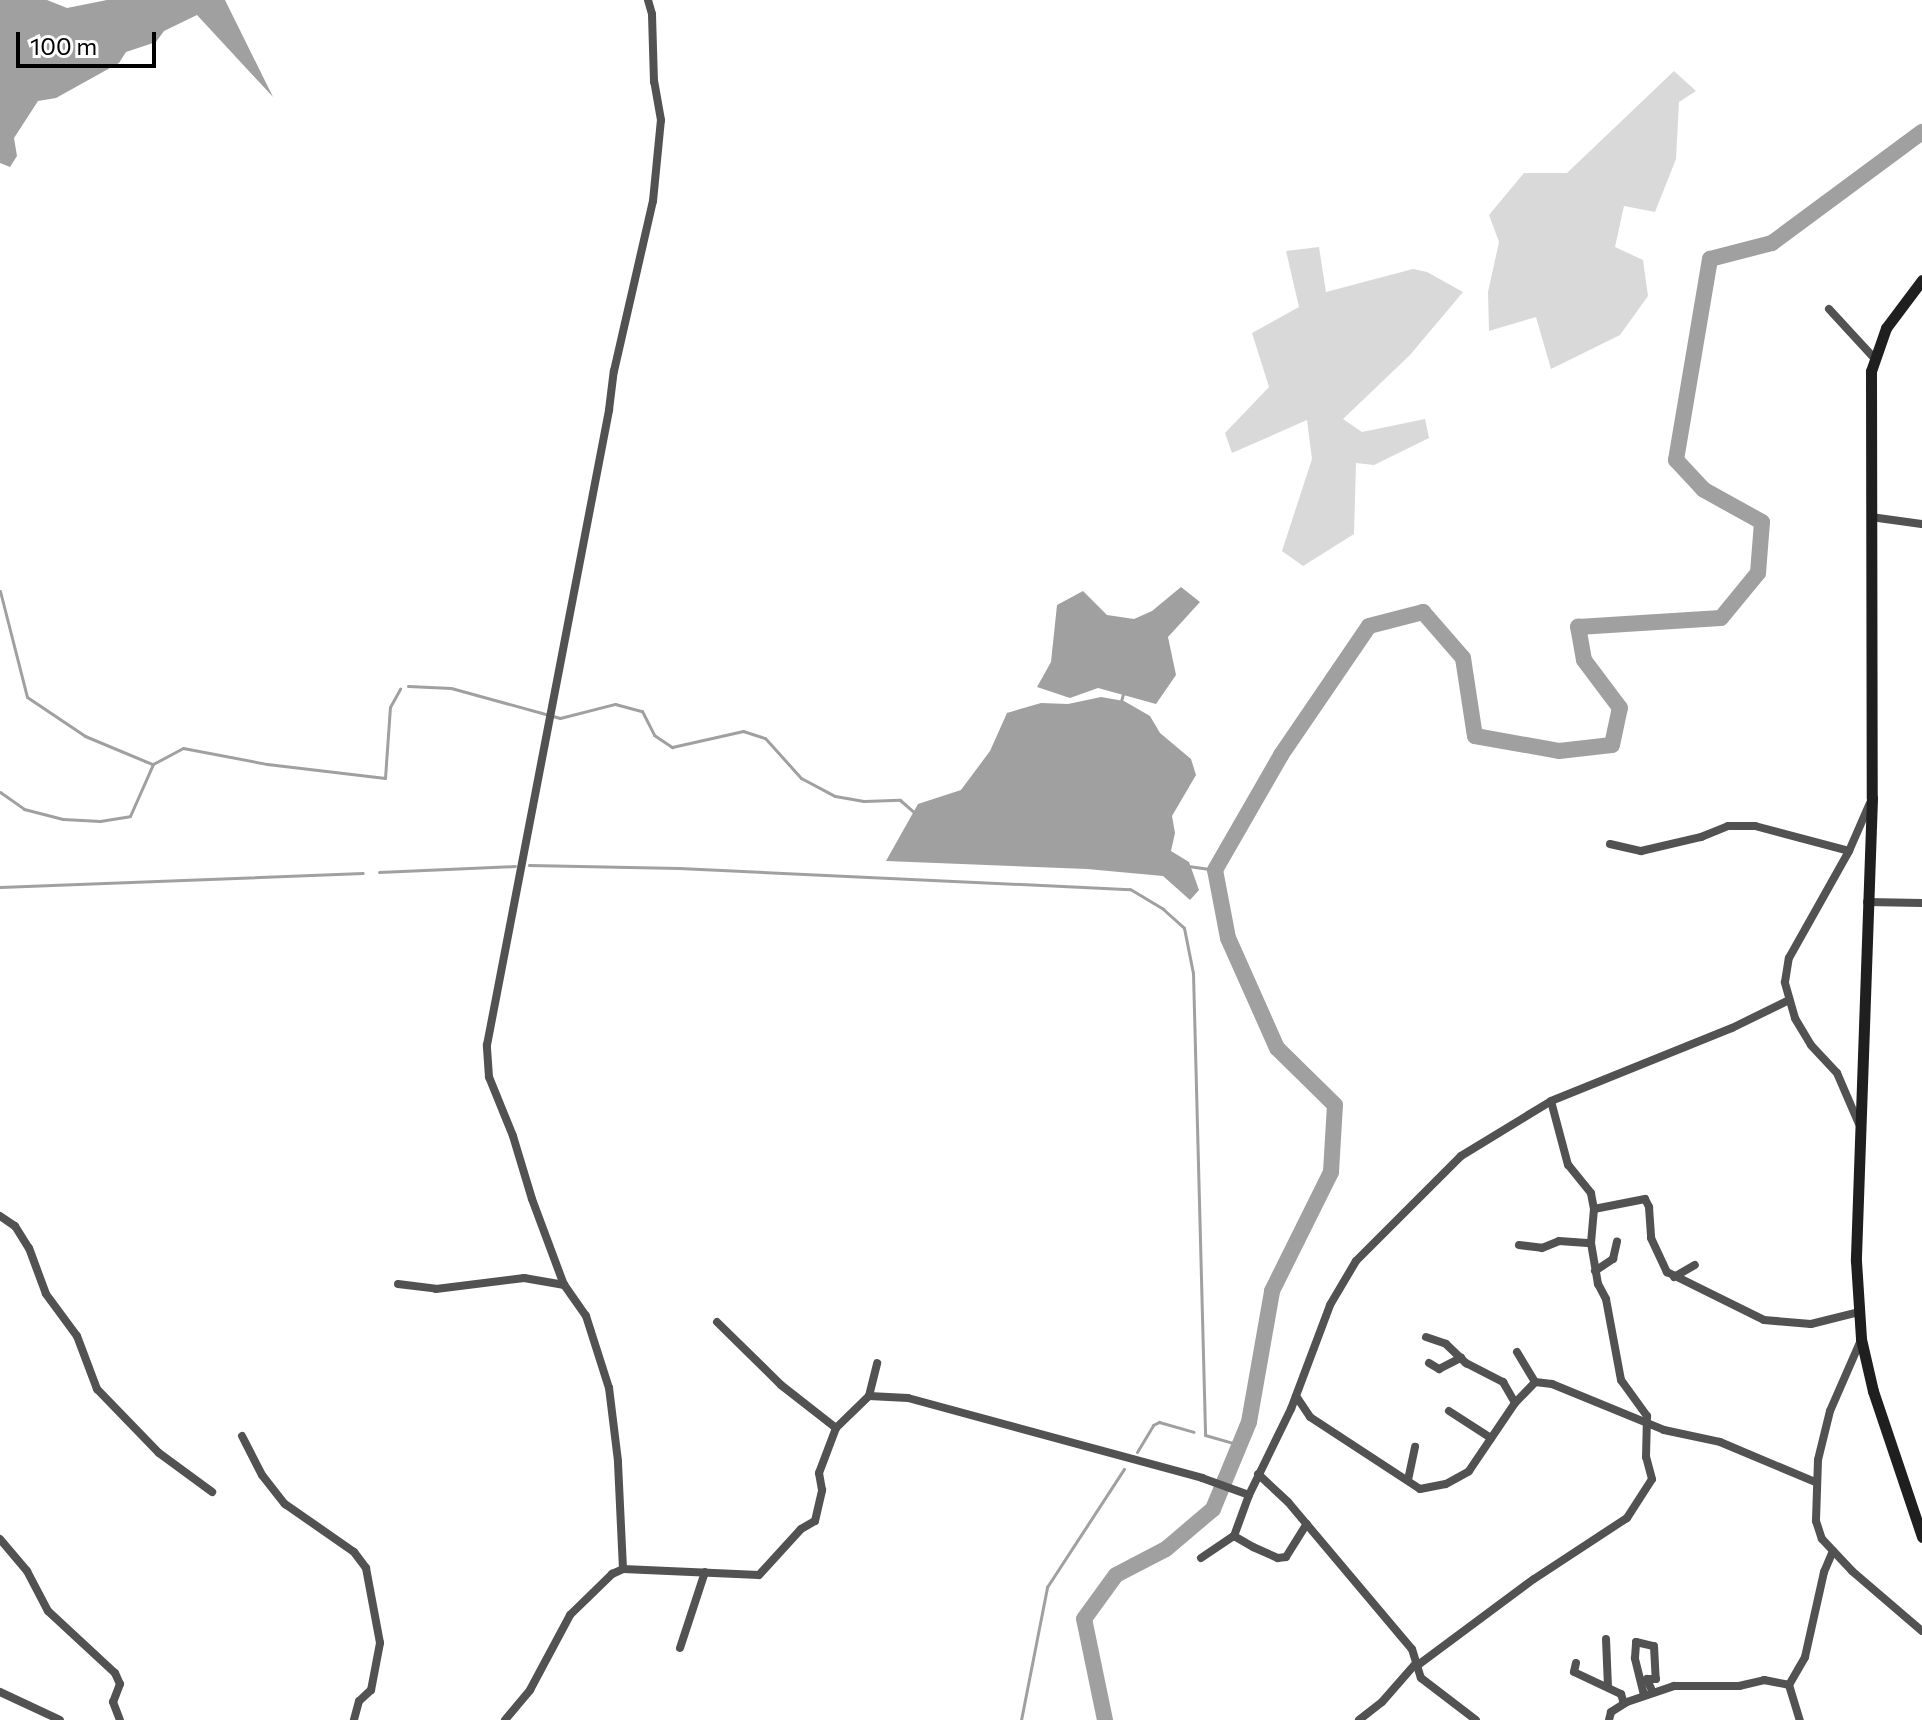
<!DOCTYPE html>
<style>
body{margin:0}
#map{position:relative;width:1922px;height:1720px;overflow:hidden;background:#fff;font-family:Commissioner,sans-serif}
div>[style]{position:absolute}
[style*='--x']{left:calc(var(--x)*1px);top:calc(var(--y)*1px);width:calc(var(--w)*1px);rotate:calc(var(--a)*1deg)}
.green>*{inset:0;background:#d9d9d9}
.water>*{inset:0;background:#a0a0a0}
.stream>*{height:3px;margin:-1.5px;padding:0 1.5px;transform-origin:1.5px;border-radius:1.5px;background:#a0a0a0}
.river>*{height:16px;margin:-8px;padding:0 8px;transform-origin:8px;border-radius:8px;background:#a0a0a0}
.street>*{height:8px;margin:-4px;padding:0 4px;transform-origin:4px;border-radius:4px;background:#525252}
.secondary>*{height:11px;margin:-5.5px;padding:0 5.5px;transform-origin:5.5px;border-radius:5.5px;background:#1f1f1f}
span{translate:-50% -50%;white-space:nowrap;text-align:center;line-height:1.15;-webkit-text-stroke:6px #fff;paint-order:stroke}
.scale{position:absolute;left:16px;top:32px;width:140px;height:36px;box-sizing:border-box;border:4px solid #000;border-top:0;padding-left:10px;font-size:24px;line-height:28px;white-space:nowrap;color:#000;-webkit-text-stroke:6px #fff;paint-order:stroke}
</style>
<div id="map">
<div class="green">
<div style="clip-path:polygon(1674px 71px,1696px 91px,1679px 102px,1676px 159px,1655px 212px,1624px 206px,1615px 247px,1643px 260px,1648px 296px,1620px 335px,1551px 369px,1536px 317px,1489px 331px,1488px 292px,1499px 242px,1489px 215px,1524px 173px,1567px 173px)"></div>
<div style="clip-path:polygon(1319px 247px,1326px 292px,1413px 269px,1427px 272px,1463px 292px,1410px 355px,1343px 419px,1362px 432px,1425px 419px,1429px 438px,1374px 465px,1356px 463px,1354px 534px,1303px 566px,1282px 551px,1312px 459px,1307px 420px,1232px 453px,1225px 433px,1269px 387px,1252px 333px,1299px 307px,1286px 251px)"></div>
</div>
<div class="water">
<div style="clip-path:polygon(0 0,47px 0,67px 8px,107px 0,225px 0,273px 97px,197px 15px,164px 31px,156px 42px,126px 52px,119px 63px,56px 98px,38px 101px,14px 138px,17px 156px,10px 167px,0 163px)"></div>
<div style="clip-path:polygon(1181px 587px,1200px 602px,1168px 637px,1176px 675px,1156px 704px,1098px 688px,1070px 698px,1037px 687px,1051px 662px,1057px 605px,1083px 591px,1107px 615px,1134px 619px,1152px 611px)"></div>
<div style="clip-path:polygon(1101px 697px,1124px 701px,1150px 716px,1160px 733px,1191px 759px,1196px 775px,1172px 816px,1175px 833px,1171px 851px,1189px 862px,1199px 890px,1190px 900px,1163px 876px,1087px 869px,886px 861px,918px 804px,961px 790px,990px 751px,1007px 713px,1041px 703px,1068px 704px)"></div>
</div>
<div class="stream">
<div style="--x:0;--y:591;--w:109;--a:75.7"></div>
<div style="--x:27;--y:697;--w:70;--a:33.9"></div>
<div style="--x:85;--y:736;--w:73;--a:22.7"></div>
<div style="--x:408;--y:686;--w:43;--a:2.7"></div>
<div style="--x:451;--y:688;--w:113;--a:15.4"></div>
<div style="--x:560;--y:718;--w:57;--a:-14.3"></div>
<div style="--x:615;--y:704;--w:28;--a:15"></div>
<div style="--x:642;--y:711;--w:27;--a:63"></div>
<div style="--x:654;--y:735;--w:22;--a:34"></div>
<div style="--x:672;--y:747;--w:73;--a:-12.7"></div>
<div style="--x:743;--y:731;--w:23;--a:18"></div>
<div style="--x:765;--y:738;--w:54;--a:48"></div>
<div style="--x:801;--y:778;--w:38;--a:28"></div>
<div style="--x:835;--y:796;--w:29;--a:10"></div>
<div style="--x:864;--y:801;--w:36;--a:-2"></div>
<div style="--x:900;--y:800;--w:18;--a:41"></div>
<div style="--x:1121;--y:701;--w:7;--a:-74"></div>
<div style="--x:0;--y:792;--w:29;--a:35"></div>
<div style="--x:24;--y:809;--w:40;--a:14.4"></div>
<div style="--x:63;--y:819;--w:37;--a:3"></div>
<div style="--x:100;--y:821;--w:30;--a:-9"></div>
<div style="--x:130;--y:816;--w:57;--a:-66.1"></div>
<div style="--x:153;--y:764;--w:34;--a:-28"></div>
<div style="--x:183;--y:748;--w:86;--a:10.8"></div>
<div style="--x:267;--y:764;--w:119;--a:6.8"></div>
<div style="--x:385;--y:778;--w:71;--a:-86"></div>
<div style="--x:390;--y:707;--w:21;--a:-61"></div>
<div style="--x:529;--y:865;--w:150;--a:1.1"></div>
<div style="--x:679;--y:868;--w:451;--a:2.7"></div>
<div style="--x:1130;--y:889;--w:39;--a:31"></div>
<div style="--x:1163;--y:909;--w:28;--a:42"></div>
<div style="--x:1184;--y:928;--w:46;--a:78.7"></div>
<div style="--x:1193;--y:973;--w:462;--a:88.5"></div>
<div style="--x:1188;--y:866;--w:27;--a:8"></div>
<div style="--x:379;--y:872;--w:136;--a:-2.5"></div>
<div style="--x:0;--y:887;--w:363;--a:-2.2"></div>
<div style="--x:1205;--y:1435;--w:35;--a:16"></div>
<div style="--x:1137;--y:1452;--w:31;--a:-59"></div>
<div style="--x:1153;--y:1425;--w:7;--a:-27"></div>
<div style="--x:1159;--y:1422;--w:36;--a:16"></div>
<div style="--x:1021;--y:1720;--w:136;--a:-78.9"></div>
<div style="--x:1047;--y:1587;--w:141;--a:-56.9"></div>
</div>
<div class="river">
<div style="--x:1105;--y:1720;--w:103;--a:-101.7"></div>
<div style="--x:1084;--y:1619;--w:54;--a:-54"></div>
<div style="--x:1116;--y:1575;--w:56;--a:-27.5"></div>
<div style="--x:1166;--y:1549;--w:62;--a:-40.4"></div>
<div style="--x:1213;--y:1509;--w:94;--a:-67.5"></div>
<div style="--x:1249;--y:1422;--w:133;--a:-80"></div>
<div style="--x:1272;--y:1291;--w:133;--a:-63.6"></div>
<div style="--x:1331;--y:1172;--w:67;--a:-86.6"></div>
<div style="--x:1335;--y:1105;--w:81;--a:-135.5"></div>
<div style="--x:1277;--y:1048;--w:120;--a:-114"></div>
<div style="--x:1228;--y:938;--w:69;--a:-100.8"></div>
<div style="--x:1215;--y:870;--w:133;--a:-60.1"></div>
<div style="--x:1281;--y:755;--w:156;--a:-55.7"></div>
<div style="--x:1369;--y:626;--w:56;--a:-14.5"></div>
<div style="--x:1423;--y:612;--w:61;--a:49"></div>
<div style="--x:1463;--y:658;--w:79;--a:81.3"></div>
<div style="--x:1475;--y:736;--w:85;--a:10.1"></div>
<div style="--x:1559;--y:751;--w:53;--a:-6.5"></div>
<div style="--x:1612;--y:745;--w:38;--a:-78"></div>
<div style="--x:1620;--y:708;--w:60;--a:-126.9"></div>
<div style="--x:1584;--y:660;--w:34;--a:-100"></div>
<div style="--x:1578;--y:627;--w:143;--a:-3.6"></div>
<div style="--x:1721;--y:618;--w:58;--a:-50.6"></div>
<div style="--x:1758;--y:573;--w:51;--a:-85.5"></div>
<div style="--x:1762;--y:522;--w:66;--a:-151.1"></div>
<div style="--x:1704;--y:490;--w:41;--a:-133"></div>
<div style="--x:1676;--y:460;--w:204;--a:-80.4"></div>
<div style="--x:1710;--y:259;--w:64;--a:-14.5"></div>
<div style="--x:1772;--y:243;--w:187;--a:-36.5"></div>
</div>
<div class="street">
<div style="--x:1829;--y:309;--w:67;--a:47.4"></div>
<div style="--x:1871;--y:517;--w:51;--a:7.8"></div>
<div style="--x:1610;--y:844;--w:32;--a:13"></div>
<div style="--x:1641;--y:851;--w:62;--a:-13.1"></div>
<div style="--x:1701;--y:837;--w:29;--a:-22"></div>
<div style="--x:1728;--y:826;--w:27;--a:0"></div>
<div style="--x:1755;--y:826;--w:97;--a:14.9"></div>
<div style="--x:1867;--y:902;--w:55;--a:1"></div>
<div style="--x:1859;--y:1124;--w:56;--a:-113.3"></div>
<div style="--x:1837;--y:1073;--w:38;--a:-133"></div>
<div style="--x:1811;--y:1045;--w:31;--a:-121"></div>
<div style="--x:1795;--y:1018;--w:37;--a:-106"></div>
<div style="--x:1785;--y:982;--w:24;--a:-81"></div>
<div style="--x:1789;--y:958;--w:123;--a:-60.7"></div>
<div style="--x:1849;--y:851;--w:52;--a:-66.4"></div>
<div style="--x:1594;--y:1209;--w:52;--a:-11.1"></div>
<div style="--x:1645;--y:1199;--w:9;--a:63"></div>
<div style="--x:1649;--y:1207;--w:31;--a:86"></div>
<div style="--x:1651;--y:1238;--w:38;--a:65"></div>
<div style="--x:1667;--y:1272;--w:108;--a:26.3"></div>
<div style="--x:1764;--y:1320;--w:47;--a:4.9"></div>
<div style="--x:1811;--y:1324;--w:49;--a:-14"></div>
<div style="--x:0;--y:1216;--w:18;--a:34"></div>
<div style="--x:15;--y:1226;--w:26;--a:58"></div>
<div style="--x:29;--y:1248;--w:49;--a:69.7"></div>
<div style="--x:46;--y:1294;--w:52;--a:53.6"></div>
<div style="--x:77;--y:1336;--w:57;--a:69.3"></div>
<div style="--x:97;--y:1389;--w:89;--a:45.9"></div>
<div style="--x:159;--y:1453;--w:66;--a:36.3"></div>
<div style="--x:1519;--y:1245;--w:23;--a:7"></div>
<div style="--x:1542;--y:1248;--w:18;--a:-22"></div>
<div style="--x:1559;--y:1241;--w:32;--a:4"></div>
<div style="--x:1595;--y:1271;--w:22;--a:-34"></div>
<div style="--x:1613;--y:1259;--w:18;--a:-77"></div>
<div style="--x:1674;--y:1277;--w:24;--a:-30"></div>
<div style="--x:398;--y:1284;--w:38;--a:7"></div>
<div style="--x:436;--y:1289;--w:89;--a:-7.1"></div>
<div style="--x:524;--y:1278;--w:41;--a:9.9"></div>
<div style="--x:717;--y:1322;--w:90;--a:44.5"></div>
<div style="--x:781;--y:1385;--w:70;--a:38"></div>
<div style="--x:1426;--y:1337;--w:21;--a:19"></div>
<div style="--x:1446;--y:1344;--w:28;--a:44"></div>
<div style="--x:1466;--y:1363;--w:42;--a:27.2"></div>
<div style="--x:1503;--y:1382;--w:24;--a:60"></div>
<div style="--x:1861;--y:1340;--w:77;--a:113.6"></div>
<div style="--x:1830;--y:1411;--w:50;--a:103.8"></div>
<div style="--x:1818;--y:1460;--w:61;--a:91.9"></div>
<div style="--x:1816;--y:1521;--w:19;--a:72"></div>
<div style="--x:1822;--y:1539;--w:44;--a:46.8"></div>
<div style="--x:1852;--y:1571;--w:92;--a:40.6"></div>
<div style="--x:1517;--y:1352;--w:35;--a:59"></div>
<div style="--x:1429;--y:1363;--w:12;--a:31"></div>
<div style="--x:1439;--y:1369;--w:25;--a:-27"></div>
<div style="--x:869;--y:1396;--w:34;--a:-76"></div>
<div style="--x:1296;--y:1396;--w:25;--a:56"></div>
<div style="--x:1310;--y:1417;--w:131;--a:33.2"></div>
<div style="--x:1420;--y:1489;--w:26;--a:-11"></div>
<div style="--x:1446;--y:1484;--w:26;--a:-29"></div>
<div style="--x:1469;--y:1471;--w:82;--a:-55.9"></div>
<div style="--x:1515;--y:1403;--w:29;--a:-46"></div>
<div style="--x:1535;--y:1382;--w:17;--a:7"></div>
<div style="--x:1552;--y:1384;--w:121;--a:22.3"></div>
<div style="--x:1664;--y:1430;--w:57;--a:12.1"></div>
<div style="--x:1720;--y:1442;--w:103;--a:22.8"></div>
<div style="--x:1449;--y:1411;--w:50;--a:32.7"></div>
<div style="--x:242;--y:1436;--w:44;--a:62.9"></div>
<div style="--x:262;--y:1475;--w:37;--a:52"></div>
<div style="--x:285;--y:1504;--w:84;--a:34.8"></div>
<div style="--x:354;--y:1552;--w:20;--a:53"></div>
<div style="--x:366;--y:1568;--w:76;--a:79.4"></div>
<div style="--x:380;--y:1643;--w:48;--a:100.8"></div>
<div style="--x:371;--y:1690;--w:16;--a:137"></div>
<div style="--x:359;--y:1701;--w:20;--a:105"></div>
<div style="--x:1258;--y:1474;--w:41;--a:43"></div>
<div style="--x:1288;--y:1502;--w:192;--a:49.9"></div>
<div style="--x:1412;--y:1649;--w:30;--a:73"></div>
<div style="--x:1421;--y:1678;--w:69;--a:37.4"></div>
<div style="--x:1408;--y:1480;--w:34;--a:-78"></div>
<div style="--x:1249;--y:1495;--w:44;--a:110.1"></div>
<div style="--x:1234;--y:1536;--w:22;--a:30"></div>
<div style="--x:1253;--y:1547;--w:27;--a:24"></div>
<div style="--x:1278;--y:1558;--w:8;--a:-7"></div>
<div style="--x:1286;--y:1557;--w:39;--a:-58"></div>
<div style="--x:0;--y:1539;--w:42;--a:49.8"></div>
<div style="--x:27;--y:1571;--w:45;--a:62.3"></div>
<div style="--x:48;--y:1611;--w:91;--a:42.8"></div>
<div style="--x:115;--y:1673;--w:12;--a:66"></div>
<div style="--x:120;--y:1684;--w:19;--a:111"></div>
<div style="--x:113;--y:1702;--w:19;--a:69"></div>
<div style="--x:1201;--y:1558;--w:40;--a:-34"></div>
<div style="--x:623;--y:1569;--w:108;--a:-92.7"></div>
<div style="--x:618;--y:1461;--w:74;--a:-97"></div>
<div style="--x:609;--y:1388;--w:76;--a:-107.7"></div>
<div style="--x:586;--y:1316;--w:38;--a:-125"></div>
<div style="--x:564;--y:1285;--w:92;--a:-110.4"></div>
<div style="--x:532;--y:1199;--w:66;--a:-106.8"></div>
<div style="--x:513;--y:1136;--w:64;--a:-112.1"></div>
<div style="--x:489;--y:1077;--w:32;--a:-94"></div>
<div style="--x:487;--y:1045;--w:647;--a:-79.12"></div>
<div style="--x:609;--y:410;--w:39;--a:-83"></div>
<div style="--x:614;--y:371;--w:174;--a:-77.1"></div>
<div style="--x:653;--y:201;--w:81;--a:-84.4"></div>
<div style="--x:661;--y:120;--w:39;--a:-100"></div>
<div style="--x:654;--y:82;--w:68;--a:-91.7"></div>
<div style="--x:652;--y:14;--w:15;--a:-106"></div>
<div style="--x:1606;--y:1639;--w:47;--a:87.6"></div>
<div style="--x:680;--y:1648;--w:80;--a:-71.8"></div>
<div style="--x:1576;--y:1663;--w:9;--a:103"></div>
<div style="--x:1574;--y:1672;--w:52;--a:25.1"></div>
<div style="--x:1621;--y:1694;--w:10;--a:73"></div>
<div style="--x:1418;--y:1665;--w:144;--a:-36.6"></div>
<div style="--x:1534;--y:1579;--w:111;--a:-33.3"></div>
<div style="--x:1627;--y:1518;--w:46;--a:-57.3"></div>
<div style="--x:1652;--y:1479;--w:23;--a:-105"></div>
<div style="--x:1646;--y:1457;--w:41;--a:-88.6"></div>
<div style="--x:1647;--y:1416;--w:44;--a:-125.8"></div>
<div style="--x:1621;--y:1380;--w:82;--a:-100.5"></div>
<div style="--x:1606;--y:1299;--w:17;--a:-118"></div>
<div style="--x:1598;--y:1284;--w:42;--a:-99.7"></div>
<div style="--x:1591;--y:1243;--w:34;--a:-85"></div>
<div style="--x:1594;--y:1209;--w:16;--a:-101"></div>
<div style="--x:1591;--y:1193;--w:36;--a:-129"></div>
<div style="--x:1568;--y:1165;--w:66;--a:-104.9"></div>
<div style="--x:1789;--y:1685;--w:37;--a:73"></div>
<div style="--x:0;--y:1692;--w:66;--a:25"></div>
<div style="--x:1644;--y:1695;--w:38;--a:-104"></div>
<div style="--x:1635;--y:1658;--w:16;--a:-86"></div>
<div style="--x:1636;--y:1642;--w:18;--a:13"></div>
<div style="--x:1654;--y:1646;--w:33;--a:87"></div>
<div style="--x:1656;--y:1679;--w:9;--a:180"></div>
<div style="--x:1647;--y:1679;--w:15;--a:67"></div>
<div style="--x:505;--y:1720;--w:39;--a:-50"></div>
<div style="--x:530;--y:1690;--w:85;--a:-61.9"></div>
<div style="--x:570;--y:1615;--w:59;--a:-44.3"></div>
<div style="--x:612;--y:1574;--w:12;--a:-24"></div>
<div style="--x:623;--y:1569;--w:136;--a:2.5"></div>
<div style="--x:759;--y:1575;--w:62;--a:-47.6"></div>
<div style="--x:801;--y:1529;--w:16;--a:-30"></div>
<div style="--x:815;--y:1521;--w:32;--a:-77"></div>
<div style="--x:822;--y:1490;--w:17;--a:-100"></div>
<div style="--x:819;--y:1473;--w:48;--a:-69.3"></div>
<div style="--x:836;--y:1428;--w:46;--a:-44.1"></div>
<div style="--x:869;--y:1396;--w:39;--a:3"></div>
<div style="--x:908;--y:1398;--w:305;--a:15.2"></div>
<div style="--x:1202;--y:1478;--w:50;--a:19.9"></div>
<div style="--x:1249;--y:1495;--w:96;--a:-64"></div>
<div style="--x:1291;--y:1409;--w:111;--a:-69.4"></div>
<div style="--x:1330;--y:1305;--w:51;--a:-59.4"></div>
<div style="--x:1356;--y:1261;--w:148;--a:-45"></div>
<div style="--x:1461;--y:1156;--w:105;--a:-31.4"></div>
<div style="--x:1551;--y:1101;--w:195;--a:-22"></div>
<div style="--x:1732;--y:1028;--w:61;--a:-26.1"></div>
<div style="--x:1359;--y:1720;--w:29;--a:-38"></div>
<div style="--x:1382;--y:1702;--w:53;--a:-48.8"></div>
<div style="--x:1609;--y:1720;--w:8;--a:-76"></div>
<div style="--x:1611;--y:1712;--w:19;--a:-32"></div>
<div style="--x:1627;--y:1702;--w:50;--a:-18.8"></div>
<div style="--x:1674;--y:1686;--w:65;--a:0"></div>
<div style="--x:1739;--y:1686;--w:26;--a:-13"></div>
<div style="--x:1764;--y:1680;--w:25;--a:11"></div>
<div style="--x:1789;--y:1685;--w:32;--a:-60"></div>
<div style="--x:1805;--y:1657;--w:87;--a:-77.4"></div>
<div style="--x:1824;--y:1572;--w:23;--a:-67"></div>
</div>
<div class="secondary">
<div style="--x:1922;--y:280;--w:60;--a:126.9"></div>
<div style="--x:1886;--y:328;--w:46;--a:109.2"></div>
<div style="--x:1871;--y:371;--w:427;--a:89.9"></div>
<div style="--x:1872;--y:798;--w:463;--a:92"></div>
<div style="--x:1856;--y:1261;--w:78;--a:86.3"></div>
<div style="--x:1861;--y:1339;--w:53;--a:77"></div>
<div style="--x:1873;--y:1391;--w:154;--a:71.4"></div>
</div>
<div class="scale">100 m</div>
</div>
